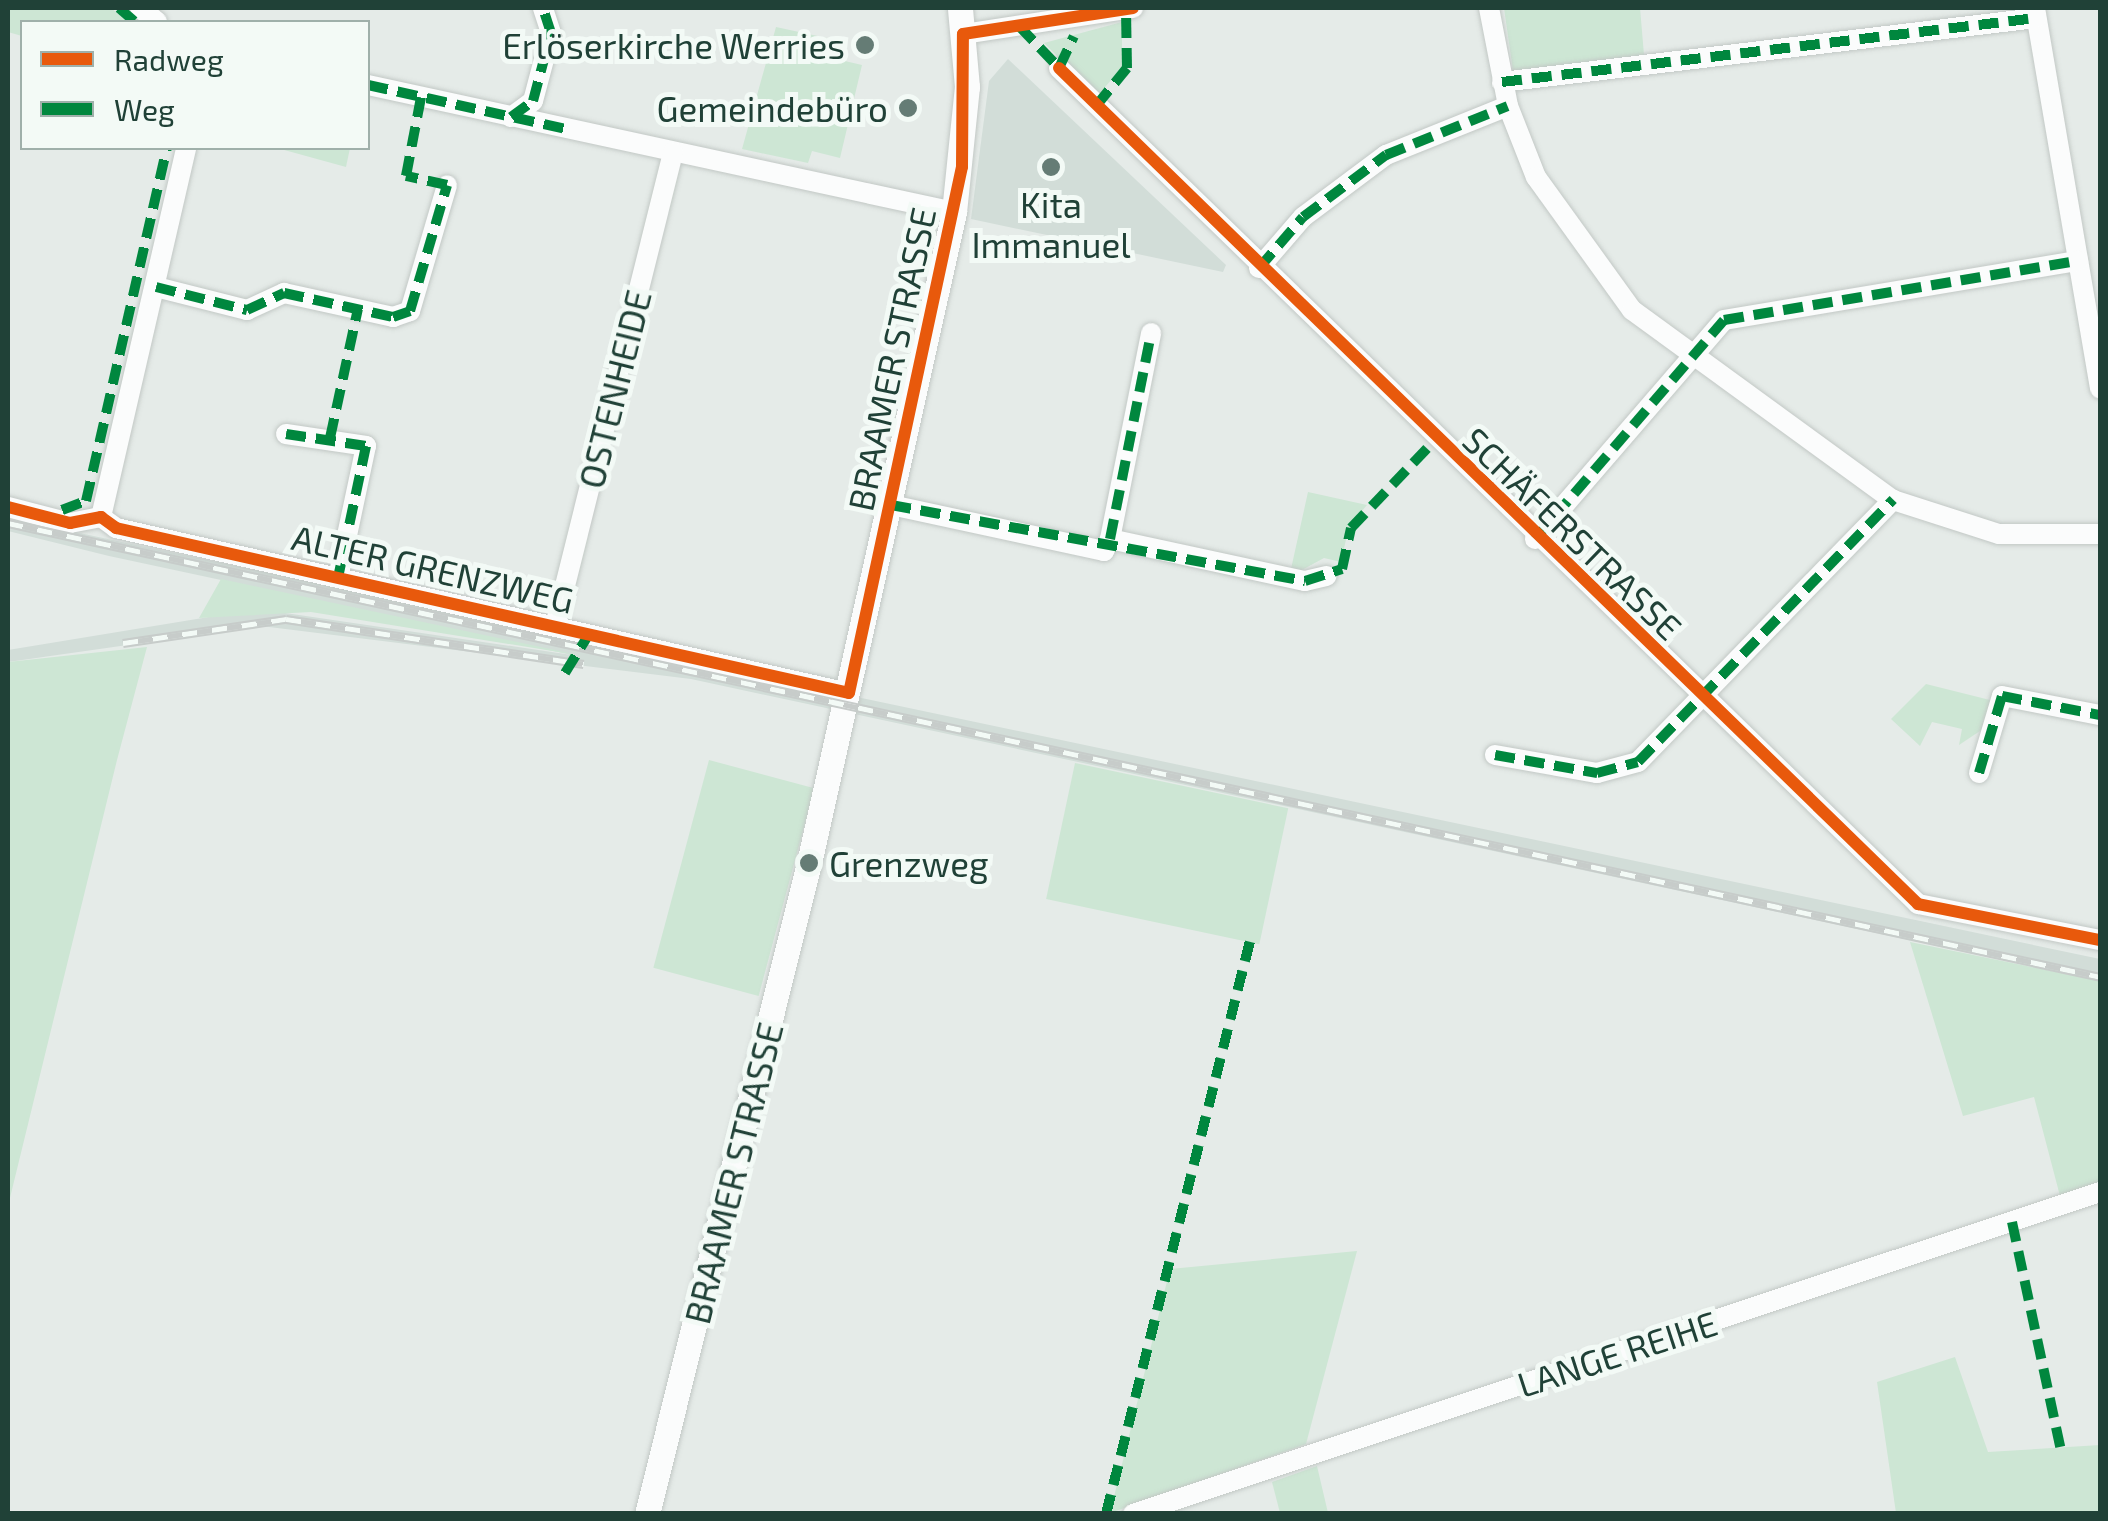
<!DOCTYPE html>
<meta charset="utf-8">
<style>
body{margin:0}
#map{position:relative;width:2108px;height:1521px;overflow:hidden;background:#e5ebe8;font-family:"Exo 2",sans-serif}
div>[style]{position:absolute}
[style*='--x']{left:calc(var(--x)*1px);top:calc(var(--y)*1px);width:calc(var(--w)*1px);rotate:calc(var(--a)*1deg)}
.built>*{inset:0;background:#d2ddd8}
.green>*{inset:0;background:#cde6d4;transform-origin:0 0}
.roads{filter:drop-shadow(0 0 2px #c2c8c5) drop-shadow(0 0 2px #c2c8c5)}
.minor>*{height:20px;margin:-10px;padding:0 10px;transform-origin:10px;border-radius:10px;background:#fbfcfc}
.tertiary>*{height:25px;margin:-12.5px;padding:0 12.5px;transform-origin:12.5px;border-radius:12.5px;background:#fbfcfc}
.rail>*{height:9px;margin-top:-4.5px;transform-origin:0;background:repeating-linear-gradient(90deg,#f3faf6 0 15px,#c7ccca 0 30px);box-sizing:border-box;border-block:2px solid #c7ccca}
.quiet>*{height:10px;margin-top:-5px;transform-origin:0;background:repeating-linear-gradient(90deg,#00873e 0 20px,transparent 0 30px)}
.cycleway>*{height:12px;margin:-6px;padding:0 6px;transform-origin:6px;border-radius:6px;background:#e8590c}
.dots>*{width:28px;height:28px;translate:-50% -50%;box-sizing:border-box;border:5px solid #f3faf6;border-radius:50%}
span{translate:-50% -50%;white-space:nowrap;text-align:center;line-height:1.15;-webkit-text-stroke:10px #f3faf6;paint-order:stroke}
.poi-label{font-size:35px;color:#204137}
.right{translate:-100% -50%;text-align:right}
.left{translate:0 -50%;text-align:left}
.street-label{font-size:35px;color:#204137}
.frame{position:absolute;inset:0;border:10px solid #204137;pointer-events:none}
.legend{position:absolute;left:20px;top:20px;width:350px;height:130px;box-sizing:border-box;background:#f3faf6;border:2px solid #9fb0aa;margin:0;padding:12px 18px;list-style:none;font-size:30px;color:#204137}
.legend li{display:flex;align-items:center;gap:20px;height:50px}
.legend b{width:50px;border:2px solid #9fb0aa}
</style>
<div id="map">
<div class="built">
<div style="clip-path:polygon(1008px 59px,1226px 265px,1223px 272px,971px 219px,989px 81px)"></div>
<div style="clip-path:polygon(8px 518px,2100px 959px,2100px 981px,691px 679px,261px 626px,8px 662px,8px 650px,258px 609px,572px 655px,109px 556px,8px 531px)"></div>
</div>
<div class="green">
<div style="clip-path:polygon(8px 8px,111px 8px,128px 22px,22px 22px,22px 36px,8px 32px)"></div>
<div style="clip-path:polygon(1504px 8px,1640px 8px,1644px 55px,1513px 71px)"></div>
<div style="clip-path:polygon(1122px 22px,1122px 68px,1097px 96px,1044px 43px)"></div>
<div style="clip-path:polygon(776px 27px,836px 40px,832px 58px,862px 65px,840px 158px,812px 151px,808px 163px,742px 149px)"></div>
<div style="clip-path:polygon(277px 148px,350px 148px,346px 167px)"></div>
<div style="clip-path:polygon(1308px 492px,1367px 505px,1349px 526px,1341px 562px,1324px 558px,1300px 571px,1291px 569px)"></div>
<div style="clip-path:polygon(221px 579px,583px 656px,311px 612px,199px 618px)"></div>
<div style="clip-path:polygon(147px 647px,117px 760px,8px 1206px,8px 662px)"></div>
<div style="clip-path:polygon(1926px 684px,1990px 700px,1983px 729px,1959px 745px,1962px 729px,1932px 722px,1920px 746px,1891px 719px)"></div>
<div style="left:709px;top:760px;width:109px;height:215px;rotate:15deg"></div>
<div style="left:1075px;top:763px;width:218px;height:139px;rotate:12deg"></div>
<div style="clip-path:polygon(1910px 942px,2100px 981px,2100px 1183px,2060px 1196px,2034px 1097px,1963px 1116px)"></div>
<div style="clip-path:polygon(1357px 1251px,1306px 1444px,1110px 1513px,1170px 1269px)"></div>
<div style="clip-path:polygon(1955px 1357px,1988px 1452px,2100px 1445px,2100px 1513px,1896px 1513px,1877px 1382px)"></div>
<div style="clip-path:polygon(1317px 1466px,1328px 1513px,1280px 1513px,1272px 1482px)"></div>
</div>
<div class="roads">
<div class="minor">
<div style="--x:140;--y:8;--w:22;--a:39"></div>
<div style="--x:1489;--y:8;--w:100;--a:79"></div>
<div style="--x:1508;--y:106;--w:76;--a:68.5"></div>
<div style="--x:1536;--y:177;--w:164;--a:54.2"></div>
<div style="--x:1632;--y:310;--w:323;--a:36.1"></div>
<div style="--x:1893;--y:500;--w:111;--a:17.8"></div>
<div style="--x:1999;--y:534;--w:101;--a:0"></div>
<div style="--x:2035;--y:8;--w:386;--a:80.3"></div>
<div style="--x:963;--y:34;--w:172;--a:-8.7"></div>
<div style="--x:1059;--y:68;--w:1199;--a:44.22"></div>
<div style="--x:1918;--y:904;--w:186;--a:11.2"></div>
<div style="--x:1502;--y:82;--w:538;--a:-6.83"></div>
<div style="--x:368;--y:85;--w:600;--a:12.23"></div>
<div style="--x:511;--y:117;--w:27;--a:-36"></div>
<div style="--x:533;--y:101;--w:70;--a:-75.2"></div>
<div style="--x:551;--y:33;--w:26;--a:-108"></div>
<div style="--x:1259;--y:268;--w:67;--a:-49.2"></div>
<div style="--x:1303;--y:217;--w:104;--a:-36.8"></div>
<div style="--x:1386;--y:155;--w:131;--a:-21.9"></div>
<div style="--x:156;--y:287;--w:94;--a:14.2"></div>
<div style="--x:247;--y:310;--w:41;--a:-24.7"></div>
<div style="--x:284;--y:293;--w:112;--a:12.4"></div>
<div style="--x:393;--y:317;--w:18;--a:-19"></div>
<div style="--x:410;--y:311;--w:131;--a:-73.6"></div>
<div style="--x:286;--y:434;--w:81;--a:8.5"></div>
<div style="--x:366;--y:446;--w:135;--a:102"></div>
<div style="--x:891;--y:505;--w:218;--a:12.2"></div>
<div style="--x:1104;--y:551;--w:13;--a:-63"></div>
<div style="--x:1110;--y:539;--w:199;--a:12.2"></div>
<div style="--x:1305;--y:581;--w:22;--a:-13"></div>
<div style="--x:8;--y:507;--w:64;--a:14.5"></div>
<div style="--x:70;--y:523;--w:32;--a:-11"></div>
<div style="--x:101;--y:517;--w:19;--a:36"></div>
<div style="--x:116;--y:528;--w:751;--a:12.69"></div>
<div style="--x:101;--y:517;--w:379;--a:-77"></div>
<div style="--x:1110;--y:539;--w:210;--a:-78.7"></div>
<div style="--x:1535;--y:539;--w:289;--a:-49.2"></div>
<div style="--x:1724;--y:320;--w:359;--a:-9.5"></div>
<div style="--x:555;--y:626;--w:488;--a:-76"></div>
<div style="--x:1495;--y:755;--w:104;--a:10"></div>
<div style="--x:1597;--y:773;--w:42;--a:-15"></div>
<div style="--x:1638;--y:762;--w:366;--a:-45.8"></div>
<div style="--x:1979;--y:773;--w:80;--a:-73.4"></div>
<div style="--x:2002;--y:696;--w:100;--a:11"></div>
<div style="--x:1133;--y:1514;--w:1019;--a:-18.42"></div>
</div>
<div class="tertiary">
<div style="--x:647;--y:1514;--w:671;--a:-76.03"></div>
<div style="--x:809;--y:863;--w:667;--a:-77.44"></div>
<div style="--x:954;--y:212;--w:126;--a:-84.1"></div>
<div style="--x:967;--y:87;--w:79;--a:-95.1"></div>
</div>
</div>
<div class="rail">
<div style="--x:8;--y:523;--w:2141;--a:12.24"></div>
<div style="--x:123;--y:643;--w:165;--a:-8.4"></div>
<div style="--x:286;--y:619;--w:301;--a:8.6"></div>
</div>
<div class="quiet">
<div style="--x:119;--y:8;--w:21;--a:41"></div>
<div style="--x:1019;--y:26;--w:64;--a:46.3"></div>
<div style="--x:1059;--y:68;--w:35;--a:-65"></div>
<div style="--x:1502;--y:82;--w:538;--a:-6.83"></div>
<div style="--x:368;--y:85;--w:208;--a:12.5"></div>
<div style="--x:1096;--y:106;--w:49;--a:-50.8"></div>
<div style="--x:1127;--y:68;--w:59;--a:-91"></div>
<div style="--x:511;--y:117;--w:27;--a:-36"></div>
<div style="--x:533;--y:101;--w:70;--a:-75.2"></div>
<div style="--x:551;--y:33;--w:26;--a:-108"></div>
<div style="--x:1259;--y:268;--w:67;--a:-49.2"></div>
<div style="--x:1303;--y:217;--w:104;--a:-36.8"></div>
<div style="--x:1386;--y:155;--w:131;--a:-21.9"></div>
<div style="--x:156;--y:287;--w:94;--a:14.2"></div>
<div style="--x:247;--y:310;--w:41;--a:-24.7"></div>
<div style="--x:284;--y:293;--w:112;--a:12.4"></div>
<div style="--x:393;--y:317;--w:18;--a:-19"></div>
<div style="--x:410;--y:311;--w:131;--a:-73.6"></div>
<div style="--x:447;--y:185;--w:42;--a:-167.6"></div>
<div style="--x:406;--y:176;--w:80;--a:-79.2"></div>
<div style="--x:286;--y:434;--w:81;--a:8.5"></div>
<div style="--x:366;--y:446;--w:135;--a:102"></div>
<div style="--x:330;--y:438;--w:132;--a:-77.8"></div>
<div style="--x:891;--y:505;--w:421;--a:10.4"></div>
<div style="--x:1305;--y:581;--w:39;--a:-18"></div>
<div style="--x:1342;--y:569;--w:42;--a:-77.6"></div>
<div style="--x:1351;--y:528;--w:120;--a:-46.3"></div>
<div style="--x:62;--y:510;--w:26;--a:-21"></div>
<div style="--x:86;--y:501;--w:362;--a:-77.1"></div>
<div style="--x:1110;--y:539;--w:210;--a:-78.7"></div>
<div style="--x:1535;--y:539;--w:289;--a:-49.2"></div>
<div style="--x:1724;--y:320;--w:359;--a:-9.5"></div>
<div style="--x:565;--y:673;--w:46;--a:-58.4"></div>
<div style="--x:1495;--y:755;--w:104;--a:10"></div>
<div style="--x:1597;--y:773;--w:42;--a:-15"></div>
<div style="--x:1638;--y:762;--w:366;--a:-45.8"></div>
<div style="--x:1979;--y:773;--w:80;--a:-73.4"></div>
<div style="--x:2002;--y:696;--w:100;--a:11"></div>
<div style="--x:2012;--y:1222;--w:233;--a:77.9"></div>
<div style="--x:1106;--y:1514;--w:595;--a:-75.89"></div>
</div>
<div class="cycleway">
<div style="--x:1059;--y:68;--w:1199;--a:44.22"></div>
<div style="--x:1918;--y:904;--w:186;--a:11.2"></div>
<div style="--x:8;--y:507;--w:64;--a:14.5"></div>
<div style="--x:70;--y:523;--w:32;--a:-11"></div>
<div style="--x:101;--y:517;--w:19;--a:36"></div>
<div style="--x:116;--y:528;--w:751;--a:12.69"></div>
<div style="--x:849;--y:693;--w:538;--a:-77.88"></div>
<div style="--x:962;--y:167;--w:133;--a:-89.6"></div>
<div style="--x:963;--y:34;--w:172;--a:-8.7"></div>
</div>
<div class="dots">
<div style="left:865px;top:45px;background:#657c75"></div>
<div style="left:908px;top:108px;background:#657c75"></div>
<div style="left:1051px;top:167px;background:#657c75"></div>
<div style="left:809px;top:863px;background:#657c75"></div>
</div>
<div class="poi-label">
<span class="right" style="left:845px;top:45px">Erlöserkirche Werries</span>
<span class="right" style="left:888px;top:108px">Gemeindebüro</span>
<span style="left:1051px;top:224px">Kita<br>Immanuel</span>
<span class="left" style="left:829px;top:863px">Grenzweg</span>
</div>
<div class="street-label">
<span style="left:891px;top:359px;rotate:-78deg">BRAAMER STRASSE</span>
<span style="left:614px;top:389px;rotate:-76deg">OSTENHEIDE</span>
<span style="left:1573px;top:533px;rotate:44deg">SCHÄFERSTRASSE</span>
<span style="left:433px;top:568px;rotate:13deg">ALTER GRENZWEG</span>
<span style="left:733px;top:1173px;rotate:-76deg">BRAAMER STRASSE</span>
<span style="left:1617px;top:1353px;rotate:-18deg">LANGE REIHE</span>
</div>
<div class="frame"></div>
<ul class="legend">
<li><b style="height:12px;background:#e8590c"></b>Radweg</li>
<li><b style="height:12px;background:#00873e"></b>Weg</li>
</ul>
</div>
